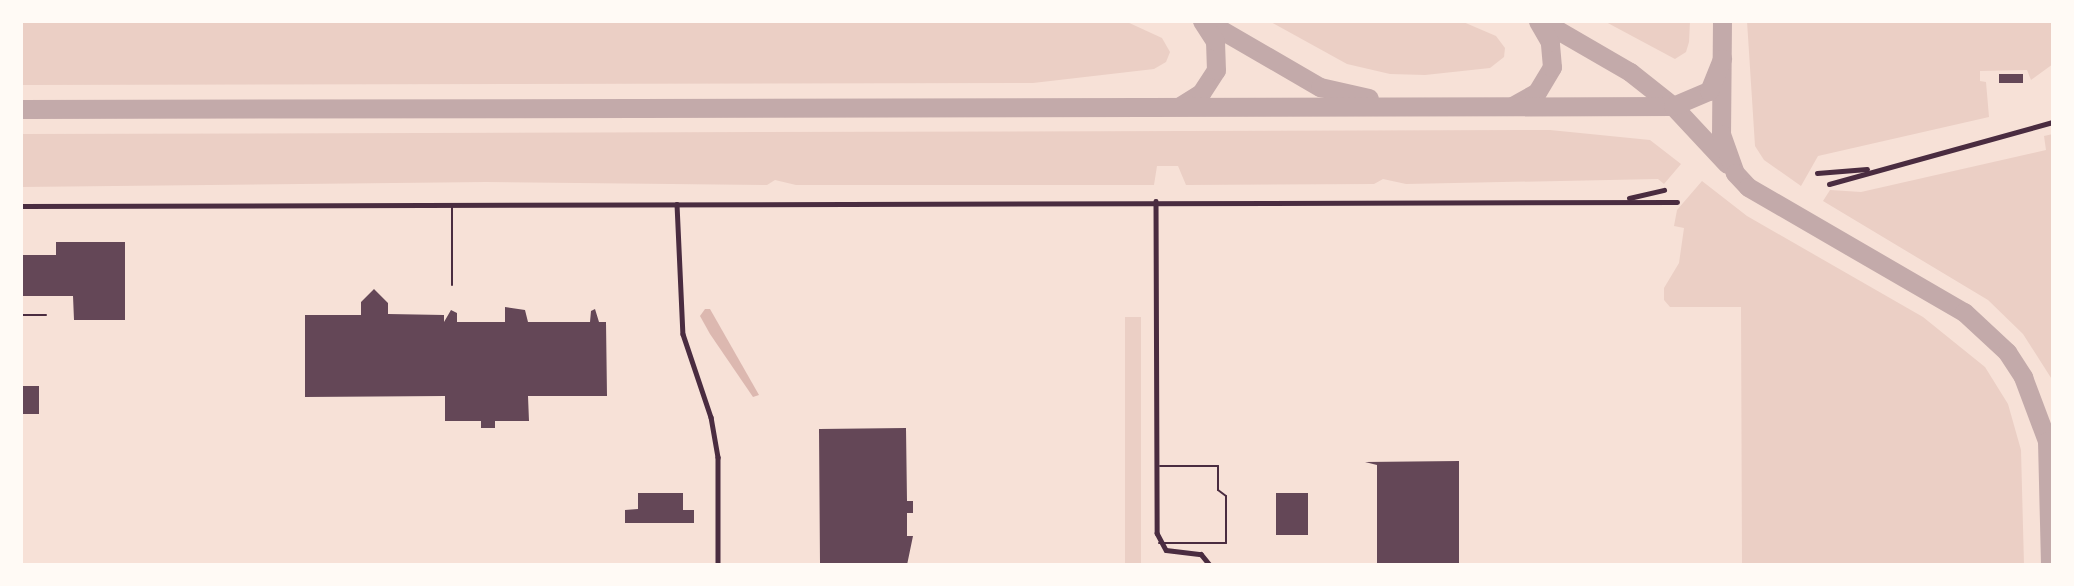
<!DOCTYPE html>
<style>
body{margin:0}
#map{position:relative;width:2074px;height:586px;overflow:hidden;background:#f7e1d7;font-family:"Roboto Condensed",sans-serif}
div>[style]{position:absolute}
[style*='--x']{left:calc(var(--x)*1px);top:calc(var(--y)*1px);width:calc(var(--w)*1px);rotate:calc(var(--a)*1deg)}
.green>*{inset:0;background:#ebcfc5;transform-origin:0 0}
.water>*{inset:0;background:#dcb8b0}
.taxiway>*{height:19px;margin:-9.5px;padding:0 9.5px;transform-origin:9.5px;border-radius:9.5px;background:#c3aaaa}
.building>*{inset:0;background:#644757;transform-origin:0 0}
.service>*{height:2px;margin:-1px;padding:0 1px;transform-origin:1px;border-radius:1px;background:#4a2c40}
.minor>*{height:4.5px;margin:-2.25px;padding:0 2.25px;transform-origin:2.25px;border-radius:2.25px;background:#4a2c40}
.tertiary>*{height:5px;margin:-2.5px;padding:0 2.5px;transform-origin:2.5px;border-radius:2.5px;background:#4a2c40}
span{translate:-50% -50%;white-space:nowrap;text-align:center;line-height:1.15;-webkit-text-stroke:5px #fffaf5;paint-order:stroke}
.frame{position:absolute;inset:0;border:23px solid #fffaf5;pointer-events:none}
</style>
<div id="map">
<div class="green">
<div style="clip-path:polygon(21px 21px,1125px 21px,1162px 38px,1170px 52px,1166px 62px,1154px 69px,1033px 83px,21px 85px)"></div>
<div style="clip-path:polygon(1269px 21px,1461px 21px,1496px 36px,1505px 48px,1504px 57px,1490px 68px,1425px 75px,1390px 74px,1347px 64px)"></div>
<div style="clip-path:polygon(1604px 21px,1690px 21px,1689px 42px,1686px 52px,1675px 59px)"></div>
<div style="clip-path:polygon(1747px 21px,2053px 21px,2053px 64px,2031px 80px,2027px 70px,1980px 71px,1980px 81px,1986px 82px,1989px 117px,1818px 156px,1801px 186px,1764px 160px,1755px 146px)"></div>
<div style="clip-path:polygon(1550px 130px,1650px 140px,1681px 164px,1664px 184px,1658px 179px,1406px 184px,1383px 179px,1374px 184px,1186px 185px,1178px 166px,1157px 166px,1154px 185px,796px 185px,775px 180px,767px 185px,486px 182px,21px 187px,21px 134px)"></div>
<div style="clip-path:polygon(2053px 134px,2053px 381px,2023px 334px,1988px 300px,1823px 201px,1830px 190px,1861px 192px,2046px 150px,2044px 136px)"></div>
<div style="clip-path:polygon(1702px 181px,1747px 216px,1923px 317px,1985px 367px,2008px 404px,2021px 450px,2024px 565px,1742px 565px,1741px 307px,1670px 307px,1664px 300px,1664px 288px,1679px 263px,1684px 228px,1674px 226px,1677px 210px)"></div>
<div style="left:1125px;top:317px;width:16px;height:248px"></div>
</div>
<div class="water">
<div style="clip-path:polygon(705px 309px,710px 309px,759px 395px,753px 397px,710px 334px,700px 316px)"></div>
</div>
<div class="taxiway">
<div style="--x:1206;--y:21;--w:132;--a:30.1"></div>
<div style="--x:1320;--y:87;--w:50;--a:12.7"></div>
<div style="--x:1542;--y:21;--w:102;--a:30.1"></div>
<div style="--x:1630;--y:72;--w:55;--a:38.3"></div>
<div style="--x:1673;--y:106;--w:79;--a:47"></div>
<div style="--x:1722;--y:21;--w:113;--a:90.5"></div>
<div style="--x:1721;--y:134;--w:41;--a:70.3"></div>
<div style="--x:1735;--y:173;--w:19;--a:47"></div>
<div style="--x:1748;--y:187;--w:250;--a:30.1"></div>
<div style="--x:1964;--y:312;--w:59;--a:42.9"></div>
<div style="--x:2007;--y:352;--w:30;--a:57"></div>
<div style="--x:2023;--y:377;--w:68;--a:69.4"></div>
<div style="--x:2047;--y:441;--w:124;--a:88.6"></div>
<div style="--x:1514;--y:105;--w:26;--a:-29"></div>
<div style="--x:1537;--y:92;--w:29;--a:-59"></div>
<div style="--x:1552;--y:67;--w:25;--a:-95"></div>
<div style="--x:1550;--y:42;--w:24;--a:-120"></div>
<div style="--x:1180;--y:106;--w:25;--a:-32"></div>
<div style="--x:1201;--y:93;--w:27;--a:-57"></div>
<div style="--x:1216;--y:70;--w:29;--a:-92"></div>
<div style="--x:1215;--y:41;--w:24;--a:-123"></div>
<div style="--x:21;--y:109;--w:1652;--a:-0.1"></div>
<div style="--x:1673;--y:106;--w:39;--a:-23"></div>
<div style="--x:1709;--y:91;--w:35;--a:-68"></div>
</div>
<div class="building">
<div style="left:2023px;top:74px;width:9px;height:24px;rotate:90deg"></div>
<div style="clip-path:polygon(56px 242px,125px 242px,125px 320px,74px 320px,73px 296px,21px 296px,21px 255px,56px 255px)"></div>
<div style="clip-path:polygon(374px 289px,388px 303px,388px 314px,444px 315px,444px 322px,451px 310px,457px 313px,457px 322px,505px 322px,505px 307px,525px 310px,528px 322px,590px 322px,591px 311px,595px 309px,599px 322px,606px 322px,607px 396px,528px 396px,529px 421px,495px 421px,495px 428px,481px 428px,481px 421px,445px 421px,445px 396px,305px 397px,305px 315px,361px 315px,361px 302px)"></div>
<div style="left:21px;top:386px;width:18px;height:28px"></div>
<div style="clip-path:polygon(906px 428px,907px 501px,913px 501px,913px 513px,907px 513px,907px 536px,913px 536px,907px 565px,820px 565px,819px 429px)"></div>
<div style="clip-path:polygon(1459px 461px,1459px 565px,1377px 565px,1377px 465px,1365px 462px)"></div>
<div style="clip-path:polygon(638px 493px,683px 493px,683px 510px,694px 510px,694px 523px,625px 523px,625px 510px,638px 509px)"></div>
<div style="left:1276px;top:493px;width:32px;height:42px"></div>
</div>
<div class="service">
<div style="--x:452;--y:206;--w:79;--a:90"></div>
<div style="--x:21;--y:315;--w:25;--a:0"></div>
<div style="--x:1159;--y:543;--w:67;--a:0"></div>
<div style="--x:1226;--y:543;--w:47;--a:-90"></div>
<div style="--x:1226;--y:496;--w:10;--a:-143"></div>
<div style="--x:1218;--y:490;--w:24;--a:-90"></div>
<div style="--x:1218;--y:466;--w:58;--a:180"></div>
</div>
<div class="minor">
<div style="--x:1156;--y:201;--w:332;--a:89.8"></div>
<div style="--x:1157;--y:533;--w:19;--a:62"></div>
<div style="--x:1166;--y:550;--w:35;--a:7"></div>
<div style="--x:1201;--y:554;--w:14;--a:51"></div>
<div style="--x:677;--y:204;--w:130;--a:87.4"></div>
<div style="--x:683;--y:334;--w:88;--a:71.4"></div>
<div style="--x:711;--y:417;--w:41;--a:80.1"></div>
<div style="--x:718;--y:457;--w:108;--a:90"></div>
</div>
<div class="tertiary">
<div style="--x:1817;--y:173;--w:50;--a:-4.6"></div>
<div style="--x:1829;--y:184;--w:232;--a:-15.5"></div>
<div style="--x:1629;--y:198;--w:36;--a:-13"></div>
<div style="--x:21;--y:206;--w:1656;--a:-0.14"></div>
</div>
<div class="frame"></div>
</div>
